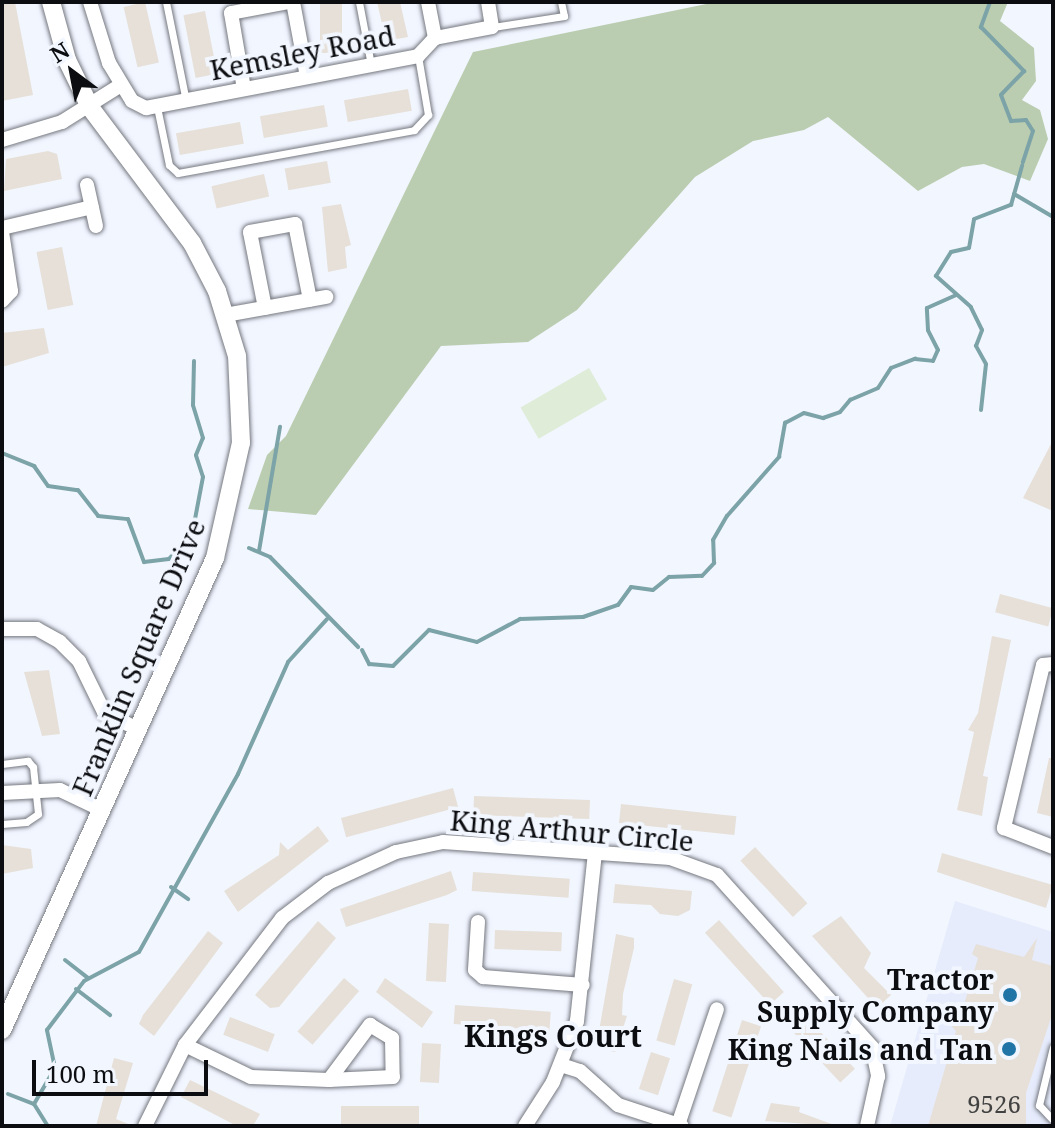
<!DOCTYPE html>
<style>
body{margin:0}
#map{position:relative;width:1055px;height:1128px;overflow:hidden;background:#f2f6ff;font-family:"Noto Serif",serif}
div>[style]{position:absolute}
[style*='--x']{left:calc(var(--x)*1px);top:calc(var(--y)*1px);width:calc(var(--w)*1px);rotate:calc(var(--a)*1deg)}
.built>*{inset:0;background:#e6ecfc}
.green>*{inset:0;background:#dfecd8;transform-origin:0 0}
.forest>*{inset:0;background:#bbcdb1}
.stream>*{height:4px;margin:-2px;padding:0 2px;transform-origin:2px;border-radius:2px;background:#7ca3a7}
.building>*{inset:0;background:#e6e0d8;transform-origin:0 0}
.roads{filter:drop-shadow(0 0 2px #757880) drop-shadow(0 0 2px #757880)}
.service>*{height:7px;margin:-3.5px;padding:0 3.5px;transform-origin:3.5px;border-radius:3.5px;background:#fff}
.minor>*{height:14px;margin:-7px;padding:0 7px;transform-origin:7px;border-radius:7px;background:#fff}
.tertiary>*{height:18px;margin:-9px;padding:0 9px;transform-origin:9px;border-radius:9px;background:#fff}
.dots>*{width:22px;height:22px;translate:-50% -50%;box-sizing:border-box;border:4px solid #f2f6ff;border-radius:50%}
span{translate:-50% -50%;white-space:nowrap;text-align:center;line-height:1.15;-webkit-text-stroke:8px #f2f6ff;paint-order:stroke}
.number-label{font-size:24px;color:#424242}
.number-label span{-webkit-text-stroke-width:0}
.street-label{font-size:28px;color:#0c0d10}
.poi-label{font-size:28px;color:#0c0d10;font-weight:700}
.right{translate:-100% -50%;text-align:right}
.neighbourhood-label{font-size:30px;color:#0c0d10;font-weight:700}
.frame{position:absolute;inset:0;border:4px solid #0c0d10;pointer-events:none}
.north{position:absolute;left:32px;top:32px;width:80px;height:80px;-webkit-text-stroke:6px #f2f6ff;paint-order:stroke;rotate:328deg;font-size:22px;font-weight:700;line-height:32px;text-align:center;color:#0c0d10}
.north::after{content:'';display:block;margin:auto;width:28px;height:36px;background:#0c0d10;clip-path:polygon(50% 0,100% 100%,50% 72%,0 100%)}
.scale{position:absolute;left:32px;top:1060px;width:176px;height:36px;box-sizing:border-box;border:4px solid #0c0d10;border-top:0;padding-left:10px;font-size:24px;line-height:28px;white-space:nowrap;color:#0c0d10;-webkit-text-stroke:6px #f2f6ff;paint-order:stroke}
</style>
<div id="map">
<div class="built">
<div style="clip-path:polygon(955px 901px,1053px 932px,1053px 1126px,890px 1126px)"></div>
</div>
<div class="green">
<div style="left:589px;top:368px;width:36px;height:79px;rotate:60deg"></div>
</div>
<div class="forest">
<div style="clip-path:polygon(716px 2px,1008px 2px,1000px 21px,1034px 48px,1036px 81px,1022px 100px,1040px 110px,1048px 139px,1030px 181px,984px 164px,962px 167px,918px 191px,828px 117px,804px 130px,753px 141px,695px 177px,577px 310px,528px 342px,441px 346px,316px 515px,248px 509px,267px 455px,286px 436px,473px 52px)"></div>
</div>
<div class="stream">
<div style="--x:990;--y:2;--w:27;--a:110"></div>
<div style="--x:981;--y:27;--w:62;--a:45.7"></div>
<div style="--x:1024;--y:71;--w:33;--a:134"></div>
<div style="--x:1001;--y:95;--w:28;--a:69"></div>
<div style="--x:1011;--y:121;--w:15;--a:-4"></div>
<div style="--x:1026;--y:120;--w:13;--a:58"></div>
<div style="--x:1033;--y:131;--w:33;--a:108"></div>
<div style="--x:1014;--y:194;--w:45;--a:30.5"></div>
<div style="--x:981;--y:410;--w:46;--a:-83.8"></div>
<div style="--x:986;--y:364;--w:21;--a:-119"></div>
<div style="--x:976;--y:346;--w:17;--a:-69"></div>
<div style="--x:982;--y:330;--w:25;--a:-116"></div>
<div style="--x:971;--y:307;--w:47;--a:-138.5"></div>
<div style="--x:936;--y:276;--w:28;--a:-58"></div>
<div style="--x:951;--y:252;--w:18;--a:-13"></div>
<div style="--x:969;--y:248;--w:29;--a:-80"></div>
<div style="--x:974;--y:219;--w:40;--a:-21"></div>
<div style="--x:1011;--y:205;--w:41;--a:-74.2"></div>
<div style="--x:2;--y:453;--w:35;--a:22"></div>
<div style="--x:34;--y:466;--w:24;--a:55"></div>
<div style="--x:48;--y:486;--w:30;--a:8"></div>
<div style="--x:78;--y:490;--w:33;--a:52"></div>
<div style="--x:98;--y:516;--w:30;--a:6"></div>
<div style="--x:128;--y:519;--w:46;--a:69.6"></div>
<div style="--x:144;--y:562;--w:25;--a:-7"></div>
<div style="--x:169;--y:559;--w:33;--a:-46"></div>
<div style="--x:192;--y:535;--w:59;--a:-79.3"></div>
<div style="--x:203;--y:477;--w:23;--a:-108"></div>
<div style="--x:196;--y:455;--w:18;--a:-68"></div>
<div style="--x:203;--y:438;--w:34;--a:-107"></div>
<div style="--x:193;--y:405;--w:44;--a:-88.7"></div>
<div style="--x:249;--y:548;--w:23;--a:23"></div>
<div style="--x:270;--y:557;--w:126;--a:45.6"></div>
<div style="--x:259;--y:551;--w:126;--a:-80.4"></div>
<div style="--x:362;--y:650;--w:16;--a:63"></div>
<div style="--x:369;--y:664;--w:24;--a:5"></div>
<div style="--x:393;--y:666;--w:51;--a:-45"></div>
<div style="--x:429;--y:630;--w:49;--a:14"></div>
<div style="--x:477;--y:642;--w:49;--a:-28.1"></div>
<div style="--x:520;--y:619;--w:63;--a:-1.8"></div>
<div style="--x:583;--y:617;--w:37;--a:-19"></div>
<div style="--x:618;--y:605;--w:22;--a:-54"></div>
<div style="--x:631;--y:587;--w:22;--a:8"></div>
<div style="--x:653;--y:590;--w:21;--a:-39"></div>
<div style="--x:669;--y:577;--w:33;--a:-2"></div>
<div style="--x:702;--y:576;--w:18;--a:-47"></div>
<div style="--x:714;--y:563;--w:23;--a:-92"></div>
<div style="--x:713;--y:540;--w:28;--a:-60"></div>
<div style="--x:727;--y:516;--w:79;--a:-48.6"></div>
<div style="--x:779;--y:457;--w:35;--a:-80"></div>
<div style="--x:785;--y:423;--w:21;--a:-28"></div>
<div style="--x:804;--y:413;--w:20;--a:15"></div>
<div style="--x:823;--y:418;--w:18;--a:-19"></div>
<div style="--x:840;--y:412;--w:16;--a:-50"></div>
<div style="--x:850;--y:400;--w:30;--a:-23"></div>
<div style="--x:878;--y:388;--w:24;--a:-57"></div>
<div style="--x:891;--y:368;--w:26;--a:-21"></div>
<div style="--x:915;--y:359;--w:18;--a:6"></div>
<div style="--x:933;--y:361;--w:12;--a:-66"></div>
<div style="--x:938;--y:350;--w:22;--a:-117"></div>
<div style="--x:928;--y:330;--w:22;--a:-93"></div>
<div style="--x:927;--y:308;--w:32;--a:-24"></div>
<div style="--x:171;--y:887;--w:21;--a:35"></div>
<div style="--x:65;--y:960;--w:29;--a:38"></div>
<div style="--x:76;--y:989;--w:43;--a:37.4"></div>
<div style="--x:8;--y:1094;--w:28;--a:21"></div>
<div style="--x:34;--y:1104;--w:26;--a:58"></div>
<div style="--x:34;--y:1104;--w:42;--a:-59.7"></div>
<div style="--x:55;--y:1068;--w:39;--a:-102"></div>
<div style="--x:47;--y:1030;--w:61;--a:-52.9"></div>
<div style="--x:84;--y:981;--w:62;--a:-27.8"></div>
<div style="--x:139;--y:952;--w:204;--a:-60.9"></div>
<div style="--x:238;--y:774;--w:123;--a:-65.9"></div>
<div style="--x:288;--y:662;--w:58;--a:-47.8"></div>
</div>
<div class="building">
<div style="clip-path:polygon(2px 2px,15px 2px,33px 95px,2px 101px)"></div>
<div style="left:145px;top:2px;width:62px;height:22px;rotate:77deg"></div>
<div style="left:320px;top:2px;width:22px;height:51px"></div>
<div style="clip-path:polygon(377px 2px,400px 2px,408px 37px,386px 41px)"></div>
<div style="left:205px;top:11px;width:64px;height:22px;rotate:79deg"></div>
<div style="left:408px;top:89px;width:22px;height:65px;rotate:80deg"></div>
<div style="left:324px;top:105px;width:22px;height:65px;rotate:80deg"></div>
<div style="left:240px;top:122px;width:22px;height:65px;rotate:80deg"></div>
<div style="clip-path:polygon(48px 151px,57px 154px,62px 179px,4px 191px,6px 159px)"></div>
<div style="left:327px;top:161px;width:22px;height:43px;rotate:80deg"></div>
<div style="left:264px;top:174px;width:23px;height:54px;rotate:77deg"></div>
<div style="clip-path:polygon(341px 204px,351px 245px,345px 247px,347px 268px,328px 272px,322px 207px)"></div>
<div style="left:62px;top:247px;width:59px;height:26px;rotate:79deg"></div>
<div style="clip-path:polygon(44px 328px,49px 353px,2px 367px,2px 333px)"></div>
<div style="clip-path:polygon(1053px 440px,1053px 511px,1023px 498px)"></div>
<div style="left:1000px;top:594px;width:55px;height:19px;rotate:15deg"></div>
<div style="clip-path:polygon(992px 636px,1011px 640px,983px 776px,988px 777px,982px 816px,957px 810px,974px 732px,968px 730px,978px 713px)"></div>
<div style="clip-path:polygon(49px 670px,60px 734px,42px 736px,24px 672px)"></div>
<div style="clip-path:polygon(1049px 758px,1053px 758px,1053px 817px,1037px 813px)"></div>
<div style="left:453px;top:788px;width:20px;height:116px;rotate:75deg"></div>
<div style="left:474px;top:796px;width:116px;height:19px;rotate:2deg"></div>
<div style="left:621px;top:804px;width:116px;height:19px;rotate:6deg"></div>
<div style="clip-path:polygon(318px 826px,329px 841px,238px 912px,224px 891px,279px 855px,280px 842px,288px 850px)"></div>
<div style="clip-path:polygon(2px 845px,31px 849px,33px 868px,2px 874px)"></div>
<div style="left:755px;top:847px;width:77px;height:20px;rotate:47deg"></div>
<div style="clip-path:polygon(942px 853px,1053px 885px,1046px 908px,937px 872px)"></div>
<div style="clip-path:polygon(451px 871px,457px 890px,447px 895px,346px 927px,340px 909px)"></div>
<div style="left:473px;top:872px;width:97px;height:19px;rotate:4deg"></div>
<div style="clip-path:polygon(615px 884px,692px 891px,690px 910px,678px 916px,660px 914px,651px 905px,613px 903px)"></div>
<div style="clip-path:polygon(841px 916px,871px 953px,864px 968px,891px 995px,877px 1008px,812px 936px)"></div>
<div style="left:719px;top:920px;width:97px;height:19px;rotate:48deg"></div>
<div style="clip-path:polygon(318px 921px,336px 938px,279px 1007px,270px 1008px,255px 995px)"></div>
<div style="left:429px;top:923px;width:20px;height:58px;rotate:3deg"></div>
<div style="left:495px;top:930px;width:67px;height:19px;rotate:2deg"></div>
<div style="clip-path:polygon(208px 931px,223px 943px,154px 1036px,139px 1024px,143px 1015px)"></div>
<div style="clip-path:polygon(616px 934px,634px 938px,634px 948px,623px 994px,622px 1015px,627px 1016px,615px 1052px,596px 1048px)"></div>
<div style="clip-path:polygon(1037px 938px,1032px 960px,1053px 966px,1053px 1012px,1026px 1093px,1026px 1126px,928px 1126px,956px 1031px,942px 1016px,959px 1021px,978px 958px,972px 954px,976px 944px,1024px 957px)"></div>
<div style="left:344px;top:978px;width:20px;height:71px;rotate:41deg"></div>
<div style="clip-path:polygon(385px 978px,433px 1012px,422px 1028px,376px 992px)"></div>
<div style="left:674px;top:979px;width:19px;height:64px;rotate:16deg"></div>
<div style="left:455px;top:1005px;width:96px;height:19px;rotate:4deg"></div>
<div style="left:801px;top:1011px;width:79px;height:20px;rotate:47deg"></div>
<div style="left:230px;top:1017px;width:48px;height:19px;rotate:21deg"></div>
<div style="left:742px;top:1020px;width:20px;height:96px;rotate:18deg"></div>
<div style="left:441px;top:1044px;width:39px;height:19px;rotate:93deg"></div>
<div style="left:651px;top:1052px;width:20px;height:39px;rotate:18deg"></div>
<div style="clip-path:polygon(114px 1058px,133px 1063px,116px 1119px,133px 1126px,96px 1126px)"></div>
<div style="clip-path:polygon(190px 1080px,260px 1114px,253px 1126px,233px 1124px,181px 1097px)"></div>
<div style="clip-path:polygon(771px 1103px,800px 1107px,799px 1112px,837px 1126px,765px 1121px)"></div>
<div style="left:419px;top:1106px;width:18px;height:78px;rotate:90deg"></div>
</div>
<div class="roads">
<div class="service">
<div style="--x:166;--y:2;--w:101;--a:78.6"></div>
<div style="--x:359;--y:2;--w:64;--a:79.2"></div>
<div style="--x:493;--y:27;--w:72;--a:-8.8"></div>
<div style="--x:564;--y:16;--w:14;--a:-102"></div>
<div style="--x:157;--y:107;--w:59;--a:78.3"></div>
<div style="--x:169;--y:165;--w:12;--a:42"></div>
<div style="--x:178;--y:173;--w:240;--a:-10.3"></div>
<div style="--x:414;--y:130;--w:21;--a:-47"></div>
<div style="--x:428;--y:115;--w:60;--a:-99.6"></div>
<div style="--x:2;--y:764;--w:26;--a:-7"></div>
<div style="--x:28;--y:761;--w:8;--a:50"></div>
<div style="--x:33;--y:767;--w:47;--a:83.9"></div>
<div style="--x:38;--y:814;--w:14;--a:146"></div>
<div style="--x:26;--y:822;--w:24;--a:175"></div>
<div style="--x:1053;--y:1047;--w:60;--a:103.6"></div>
<div style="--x:1039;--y:1105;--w:21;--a:47"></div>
</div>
<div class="minor">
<div style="--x:90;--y:2;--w:64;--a:72.7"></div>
<div style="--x:109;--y:63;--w:44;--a:58.8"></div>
<div style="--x:132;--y:101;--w:16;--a:27"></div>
<div style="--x:146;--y:108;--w:277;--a:-10.8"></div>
<div style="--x:418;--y:56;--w:25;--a:-47"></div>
<div style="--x:435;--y:38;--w:58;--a:-10.9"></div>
<div style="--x:492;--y:27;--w:25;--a:-99"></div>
<div style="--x:293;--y:2;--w:76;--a:79.4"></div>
<div style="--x:428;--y:2;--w:37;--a:79"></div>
<div style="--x:244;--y:89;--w:77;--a:-99.7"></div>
<div style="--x:231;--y:13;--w:58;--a:-10.9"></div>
<div style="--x:2;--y:140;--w:63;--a:-16.7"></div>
<div style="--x:62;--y:122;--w:70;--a:-32.1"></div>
<div style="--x:87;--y:185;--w:42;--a:77.6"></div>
<div style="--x:2;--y:228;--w:92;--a:-13.1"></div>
<div style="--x:2;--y:232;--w:60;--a:81.3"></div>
<div style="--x:11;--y:291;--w:13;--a:132"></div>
<div style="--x:265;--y:308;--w:77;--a:-101.2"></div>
<div style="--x:250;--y:232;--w:46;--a:-10.1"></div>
<div style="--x:295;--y:224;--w:77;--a:78.8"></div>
<div style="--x:225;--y:315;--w:103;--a:-10.1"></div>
<div style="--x:2;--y:629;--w:35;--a:0"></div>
<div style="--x:37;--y:629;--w:26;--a:29"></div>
<div style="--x:60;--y:642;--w:27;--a:45"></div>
<div style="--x:79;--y:661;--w:57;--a:63.9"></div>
<div style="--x:104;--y:712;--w:39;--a:27"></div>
<div style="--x:1053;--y:664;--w:10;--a:174"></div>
<div style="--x:1043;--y:665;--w:168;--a:103.5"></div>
<div style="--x:1004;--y:828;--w:53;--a:21.2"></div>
<div style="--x:2;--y:793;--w:58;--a:-3"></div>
<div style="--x:60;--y:790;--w:47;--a:25.5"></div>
<div style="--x:478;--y:922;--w:48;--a:93.6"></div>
<div style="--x:475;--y:970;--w:11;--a:41"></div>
<div style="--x:483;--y:977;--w:100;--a:4.6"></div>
<div style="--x:370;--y:1025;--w:26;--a:31"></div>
<div style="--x:392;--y:1038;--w:39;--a:89"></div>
<div style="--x:393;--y:1077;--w:64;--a:177.3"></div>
<div style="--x:329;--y:1080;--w:69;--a:-53.3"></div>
<div style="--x:185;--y:1045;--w:73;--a:25.9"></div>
<div style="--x:251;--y:1077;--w:78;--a:2.2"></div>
<div style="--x:561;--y:1065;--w:20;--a:18"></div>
<div style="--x:580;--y:1071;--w:51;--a:41.8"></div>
<div style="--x:618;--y:1105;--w:67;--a:18.2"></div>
<div style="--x:678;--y:1125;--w:122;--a:-71.4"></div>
<div style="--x:145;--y:1126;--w:90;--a:-63.7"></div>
<div style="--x:185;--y:1045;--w:160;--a:-52.6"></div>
<div style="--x:282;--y:918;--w:58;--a:-37.3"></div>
<div style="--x:328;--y:883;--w:75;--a:-24.5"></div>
<div style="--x:396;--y:852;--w:48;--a:-12"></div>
<div style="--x:443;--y:842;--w:228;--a:4"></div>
<div style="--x:670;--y:858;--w:50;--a:19.9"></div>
<div style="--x:717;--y:875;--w:232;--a:48"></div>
<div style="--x:872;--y:1047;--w:30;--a:78"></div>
<div style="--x:878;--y:1076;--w:51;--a:102.4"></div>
<div style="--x:525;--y:1126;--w:52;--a:-57.5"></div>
<div style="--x:553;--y:1082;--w:66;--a:-68.5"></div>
<div style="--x:577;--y:1021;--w:169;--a:-83.9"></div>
</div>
<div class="tertiary">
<div style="--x:2;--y:1030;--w:518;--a:-65.71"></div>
<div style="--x:215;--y:558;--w:118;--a:-77.3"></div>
<div style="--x:241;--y:443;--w:87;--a:-92.6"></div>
<div style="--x:237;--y:356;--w:68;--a:-107.1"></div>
<div style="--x:217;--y:291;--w:54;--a:-117.5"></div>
<div style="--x:192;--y:243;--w:170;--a:-126.9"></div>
<div style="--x:90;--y:107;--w:52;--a:-116.1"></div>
<div style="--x:67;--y:60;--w:60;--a:-105.4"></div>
</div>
</div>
<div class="dots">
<div style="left:1010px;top:995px;background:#2175a6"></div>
<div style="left:1009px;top:1049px;background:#2175a6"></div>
</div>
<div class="number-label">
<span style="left:994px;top:1104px">9526</span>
</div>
<div class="street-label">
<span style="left:302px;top:52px;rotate:-11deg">Kemsley Road</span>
<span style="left:138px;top:657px;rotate:-67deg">Franklin Square Drive</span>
<span style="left:572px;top:830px;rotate:5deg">King Arthur Circle</span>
</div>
<div class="poi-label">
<span class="right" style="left:994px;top:995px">Tractor<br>Supply Company</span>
<span class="right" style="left:993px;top:1049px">King Nails and Tan</span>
</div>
<div class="neighbourhood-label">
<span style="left:553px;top:1036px">Kings Court</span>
</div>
<div class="frame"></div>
<div class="north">N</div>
<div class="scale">100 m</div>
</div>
